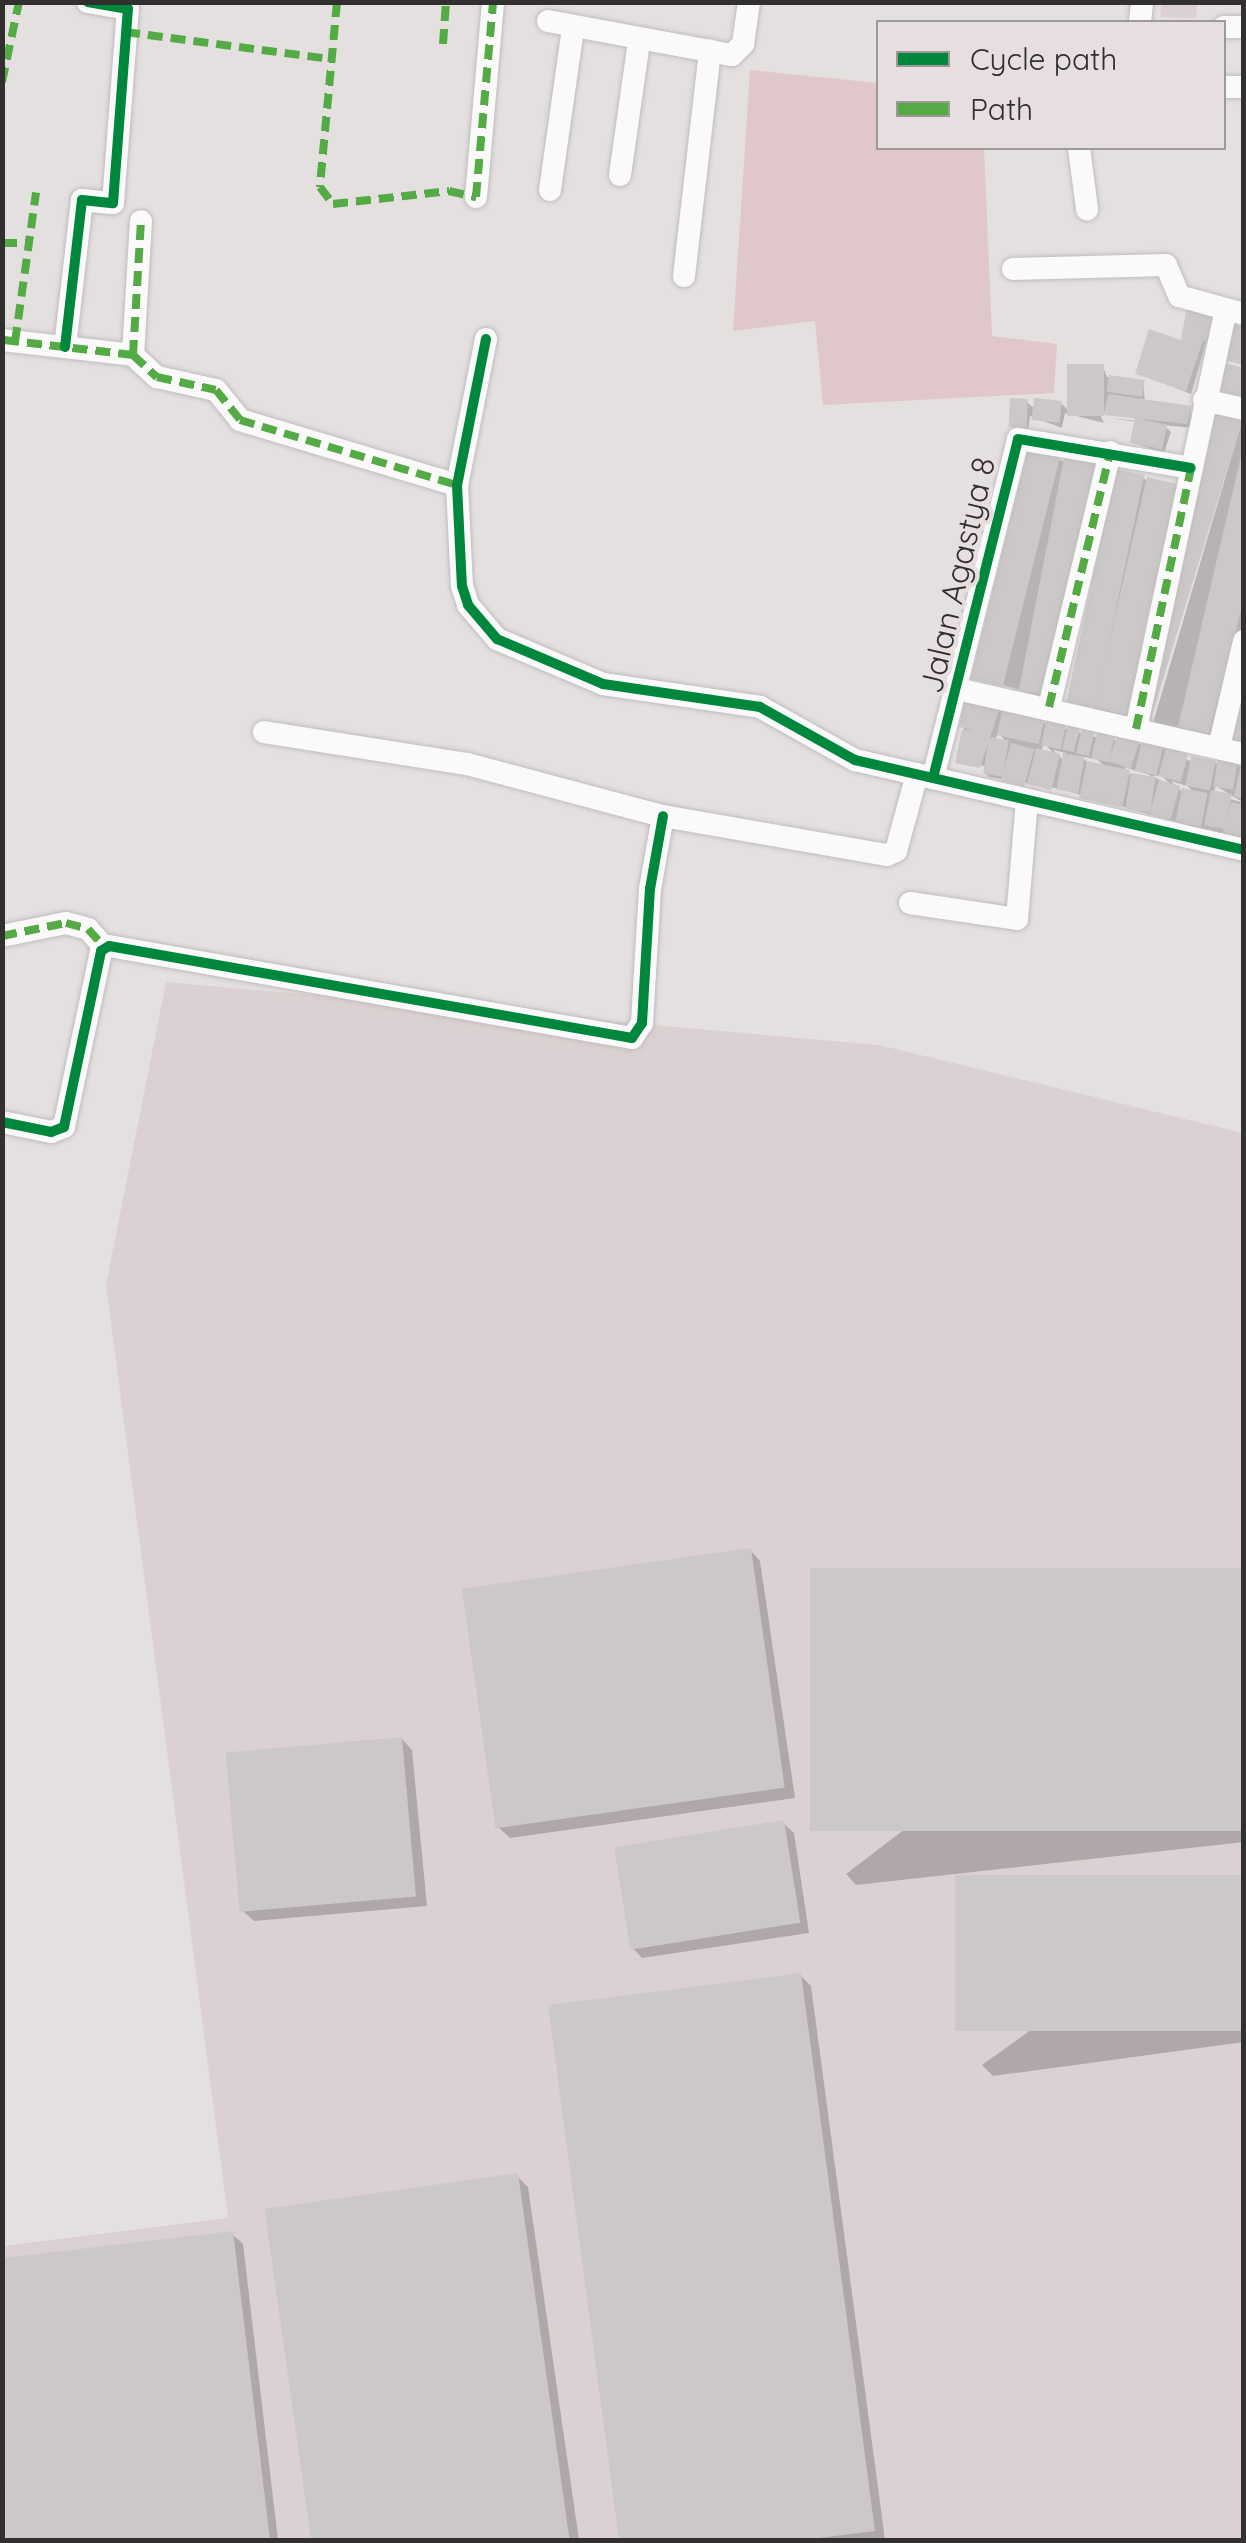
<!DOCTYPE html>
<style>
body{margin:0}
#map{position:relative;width:1246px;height:2543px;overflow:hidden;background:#e5e0e0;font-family:Quicksand,sans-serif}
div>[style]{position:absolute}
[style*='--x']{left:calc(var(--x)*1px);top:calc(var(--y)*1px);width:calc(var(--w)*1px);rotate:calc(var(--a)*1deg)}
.built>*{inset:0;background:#dcd1d2;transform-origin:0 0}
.green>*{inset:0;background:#e0c7cb}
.shadow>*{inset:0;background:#0003}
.building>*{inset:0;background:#ccc8c8;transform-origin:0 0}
.roads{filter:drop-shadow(0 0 2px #c1bdbd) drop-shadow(0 0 2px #c1bdbd)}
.minor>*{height:22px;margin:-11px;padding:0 11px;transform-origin:11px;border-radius:11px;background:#fbfafa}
.quiet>*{height:8px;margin-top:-4px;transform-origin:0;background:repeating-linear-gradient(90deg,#54ab45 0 15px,transparent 0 23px)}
.cycleway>*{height:10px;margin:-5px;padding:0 5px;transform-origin:5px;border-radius:5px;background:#00873e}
span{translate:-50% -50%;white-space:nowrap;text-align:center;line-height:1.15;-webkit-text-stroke:9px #e7dedf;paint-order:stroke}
.street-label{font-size:32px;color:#322f2f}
.frame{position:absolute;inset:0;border:5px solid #322f2f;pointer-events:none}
.legend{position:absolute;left:876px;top:20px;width:350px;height:130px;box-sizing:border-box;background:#e7dedf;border:2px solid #9f9899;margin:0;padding:12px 18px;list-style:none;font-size:30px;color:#322f2f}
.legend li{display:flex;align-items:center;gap:20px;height:50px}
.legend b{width:50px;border:2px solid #9f9899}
</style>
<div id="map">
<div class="built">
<div style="left:1161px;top:2px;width:36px;height:15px;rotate:2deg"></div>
<div style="clip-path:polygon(166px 982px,879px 1045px,1243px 1133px,1243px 2540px,3px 2540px,2px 2246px,228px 2218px,106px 1285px)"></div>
</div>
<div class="green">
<div style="clip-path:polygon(750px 70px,878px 83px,878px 148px,984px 148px,992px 336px,1057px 344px,1054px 393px,823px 405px,815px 321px,733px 331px)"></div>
</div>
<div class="shadow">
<div style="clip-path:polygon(1214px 316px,1191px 394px,1138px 373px,1183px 343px)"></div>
<div style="clip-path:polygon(1103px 367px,1107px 377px,1143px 382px,1145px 402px,1191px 409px,1192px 428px,1163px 425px,1171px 432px,1164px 453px,1131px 442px,1137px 422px,1110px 418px,1138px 421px,1138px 416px,1099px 412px,1104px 423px,1065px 413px,1062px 428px,1030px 416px,1028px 432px,1009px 426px,1027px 402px,1035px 409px,1061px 403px,1067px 409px)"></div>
<div style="clip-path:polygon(1242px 421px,1244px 622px,1218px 737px,1153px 723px)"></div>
<div style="clip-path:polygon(1059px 460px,1099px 471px,1045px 697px,980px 679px)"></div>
<div style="clip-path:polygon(1143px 477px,1148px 483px,1133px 719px,1067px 705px)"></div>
<div style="clip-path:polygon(evenodd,999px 710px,1099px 738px,1162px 747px,1192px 762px,1237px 764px,1244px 769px,1244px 803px,1216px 786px,1213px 794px,1244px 803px,1244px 841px,1060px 789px,989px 777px,985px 773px,993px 768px,960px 761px,968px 733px,961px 726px,999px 710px,998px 733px,1008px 743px,995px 740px,998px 733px,999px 710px,1044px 743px,1055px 755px,1041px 752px,1044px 743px,999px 710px,1053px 750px,1066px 753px,1064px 761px,1053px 750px,999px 710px,1081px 756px,1098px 760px,1105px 767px,1088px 763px,1081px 756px,999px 710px,1124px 767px,1150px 775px,1150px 778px,1132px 776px,1124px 767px,999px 710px,1161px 775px,1173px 787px,1152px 776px,1161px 775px,999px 710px,1171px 781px,1187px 786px,1194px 792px,1183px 793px,1171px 781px)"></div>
<div style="clip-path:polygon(750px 1550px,760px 1561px,795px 1798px,510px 1838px,499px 1828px)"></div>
<div style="clip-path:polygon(1243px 1571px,1244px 1842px,856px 1885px,846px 1874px)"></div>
<div style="clip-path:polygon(402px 1739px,412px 1750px,427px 1906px,254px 1921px,243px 1911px)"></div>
<div style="clip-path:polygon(783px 1823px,794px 1833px,809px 1933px,642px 1958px,632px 1947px)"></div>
<div style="clip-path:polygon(1244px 1877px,1244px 2042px,993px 2076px,982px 2065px)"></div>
<div style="clip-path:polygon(800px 1975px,811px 1986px,885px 2540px,622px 2540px,551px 2007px)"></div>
<div style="clip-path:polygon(517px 2176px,528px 2187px,579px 2540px,314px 2540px,267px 2211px)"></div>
<div style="clip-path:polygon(232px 2234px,243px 2244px,278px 2540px,8px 2540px,2px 2260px)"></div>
</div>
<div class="building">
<div style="clip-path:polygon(1187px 306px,1216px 314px,1211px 342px,1203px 341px,1186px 391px,1135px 374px,1149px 329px,1181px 340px)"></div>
<div style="clip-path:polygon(1232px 324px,1244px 326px,1244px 365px,1223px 360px)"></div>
<div style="clip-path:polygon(1225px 363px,1244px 368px,1244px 399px,1218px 393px)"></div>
<div style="left:1067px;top:364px;width:37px;height:52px"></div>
<div style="left:1109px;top:375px;width:36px;height:17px;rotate:8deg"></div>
<div style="clip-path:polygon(1108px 394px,1192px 406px,1187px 424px,1104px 415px)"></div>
<div style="left:1010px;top:398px;width:18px;height:29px;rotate:3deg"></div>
<div style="left:1034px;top:398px;width:28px;height:22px;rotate:6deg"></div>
<div style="left:1213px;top:410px;width:31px;height:316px;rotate:17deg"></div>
<div style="left:1135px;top:418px;width:33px;height:25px;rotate:12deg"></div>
<div style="clip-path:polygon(1244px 443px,1244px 599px,1209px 734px,1178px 727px)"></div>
<div style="left:1028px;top:449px;width:33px;height:237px;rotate:14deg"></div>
<div style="left:1064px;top:458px;width:32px;height:236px;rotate:11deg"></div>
<div style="left:1116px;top:469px;width:29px;height:239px;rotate:12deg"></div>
<div style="left:1147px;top:477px;width:32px;height:237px;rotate:13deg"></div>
<div style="clip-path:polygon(1244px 679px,1244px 743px,1230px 739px)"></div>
<div style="clip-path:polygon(964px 702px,1000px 707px,980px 768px,955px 763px,962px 730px,973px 730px,959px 727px)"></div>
<div style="left:1003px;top:706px;width:43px;height:30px;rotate:12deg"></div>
<div style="left:1047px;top:716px;width:20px;height:30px;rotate:11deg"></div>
<div style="left:1068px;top:725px;width:12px;height:25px;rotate:14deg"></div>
<div style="left:1082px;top:728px;width:13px;height:26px;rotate:13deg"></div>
<div style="left:1098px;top:729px;width:18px;height:30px;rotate:13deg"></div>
<div style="left:1118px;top:733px;width:23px;height:30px;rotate:18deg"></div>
<div style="left:989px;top:737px;width:20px;height:37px;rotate:9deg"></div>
<div style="left:1142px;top:740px;width:22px;height:31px;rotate:13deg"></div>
<div style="left:1011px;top:743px;width:24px;height:39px;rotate:15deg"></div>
<div style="left:1036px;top:748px;width:25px;height:37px;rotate:14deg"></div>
<div style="left:1166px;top:748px;width:23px;height:29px;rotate:15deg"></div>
<div style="left:1063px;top:753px;width:22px;height:37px;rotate:10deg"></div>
<div style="left:1191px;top:756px;width:25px;height:30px;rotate:11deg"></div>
<div style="left:1218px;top:758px;width:20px;height:29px;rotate:9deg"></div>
<div style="clip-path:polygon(1242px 760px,1244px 760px,1244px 799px,1234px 796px)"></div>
<div style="left:1087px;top:761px;width:44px;height:38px;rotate:12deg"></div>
<div style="left:1131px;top:773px;width:25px;height:36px;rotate:9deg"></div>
<div style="left:1159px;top:780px;width:22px;height:35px;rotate:16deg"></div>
<div style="left:1182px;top:788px;width:26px;height:35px;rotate:11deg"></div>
<div style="left:1211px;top:790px;width:21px;height:36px;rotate:11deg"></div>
<div style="clip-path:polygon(1231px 802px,1244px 805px,1244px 840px,1222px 835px)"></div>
<div style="left:751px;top:1548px;width:242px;height:292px;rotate:82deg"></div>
<div style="left:1244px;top:1568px;width:263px;height:434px;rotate:90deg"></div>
<div style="left:402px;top:1737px;width:160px;height:177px;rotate:85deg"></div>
<div style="left:784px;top:1820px;width:104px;height:172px;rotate:81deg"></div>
<div style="left:1244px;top:1875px;width:156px;height:289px;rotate:90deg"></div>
<div style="clip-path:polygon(801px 1973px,875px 2531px,803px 2540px,619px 2540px,548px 2005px)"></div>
<div style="left:518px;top:2173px;width:371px;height:256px;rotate:82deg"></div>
<div style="clip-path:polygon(233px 2231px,270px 2540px,6px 2540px,2px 2258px)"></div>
</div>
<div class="roads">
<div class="minor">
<div style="--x:548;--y:21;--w:187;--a:10.5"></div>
<div style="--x:732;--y:55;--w:16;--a:-45"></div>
<div style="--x:743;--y:44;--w:42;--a:-81.9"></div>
<div style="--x:1140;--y:22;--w:20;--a:-84"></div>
<div style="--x:1224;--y:27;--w:20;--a:0"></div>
<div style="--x:1224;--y:87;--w:20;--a:0"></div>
<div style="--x:1079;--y:148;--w:62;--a:82.5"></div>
<div style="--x:620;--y:175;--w:135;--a:-81.9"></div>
<div style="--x:550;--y:190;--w:164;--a:-81.9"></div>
<div style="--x:476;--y:197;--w:196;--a:-85"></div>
<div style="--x:1013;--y:269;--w:153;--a:-1.5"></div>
<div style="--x:1166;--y:265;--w:34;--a:67"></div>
<div style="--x:1179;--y:296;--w:67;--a:15.5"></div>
<div style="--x:684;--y:276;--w:227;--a:-83.4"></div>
<div style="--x:486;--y:339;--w:149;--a:101.2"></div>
<div style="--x:457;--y:485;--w:101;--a:87.2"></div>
<div style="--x:462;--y:586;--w:20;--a:72"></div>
<div style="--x:468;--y:605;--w:45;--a:49.5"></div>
<div style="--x:497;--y:639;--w:115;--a:23"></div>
<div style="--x:603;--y:684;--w:159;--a:8.3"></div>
<div style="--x:760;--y:707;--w:109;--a:29.2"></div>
<div style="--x:855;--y:760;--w:399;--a:13"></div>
<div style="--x:2;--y:340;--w:132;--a:6.5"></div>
<div style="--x:65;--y:347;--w:148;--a:-83.4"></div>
<div style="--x:82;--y:200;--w:31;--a:6"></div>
<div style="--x:113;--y:203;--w:195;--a:-85.6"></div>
<div style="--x:128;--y:9;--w:41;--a:-170.1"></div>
<div style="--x:133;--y:355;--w:33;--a:43"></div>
<div style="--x:157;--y:377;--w:60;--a:12.4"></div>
<div style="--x:216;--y:390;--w:38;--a:51"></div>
<div style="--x:240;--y:420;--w:227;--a:16.7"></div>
<div style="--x:133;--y:355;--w:134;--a:-86.6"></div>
<div style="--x:1204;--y:400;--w:41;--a:12.7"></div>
<div style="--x:957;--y:689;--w:294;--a:12.8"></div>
<div style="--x:1049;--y:707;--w:262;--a:-76.5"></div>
<div style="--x:1136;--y:729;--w:429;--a:-77.9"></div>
<div style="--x:264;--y:732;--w:206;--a:9"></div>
<div style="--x:467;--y:764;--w:203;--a:14.9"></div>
<div style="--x:663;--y:816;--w:227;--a:9.9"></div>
<div style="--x:887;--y:855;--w:10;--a:-24"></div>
<div style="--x:896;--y:851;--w:80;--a:-74.7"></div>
<div style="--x:1219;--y:747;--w:109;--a:-76.7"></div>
<div style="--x:933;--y:778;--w:349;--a:-75.9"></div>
<div style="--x:1018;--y:439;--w:175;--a:9.5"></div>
<div style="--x:910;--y:903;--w:108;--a:8.5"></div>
<div style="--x:1017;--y:919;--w:118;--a:-85.2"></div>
<div style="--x:2;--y:936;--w:65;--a:-11.5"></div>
<div style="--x:66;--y:923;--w:23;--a:15"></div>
<div style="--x:88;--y:929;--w:25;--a:48"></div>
<div style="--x:2;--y:1122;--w:50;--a:11.5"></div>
<div style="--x:51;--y:1132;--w:14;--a:-21"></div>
<div style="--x:64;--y:1127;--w:180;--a:-78.1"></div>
<div style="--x:101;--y:951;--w:9;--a:-32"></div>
<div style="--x:109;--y:946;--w:531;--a:9.98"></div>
<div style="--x:632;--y:1038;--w:18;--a:-56"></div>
<div style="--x:642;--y:1023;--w:134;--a:-86.6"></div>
<div style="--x:650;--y:889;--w:74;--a:-79.9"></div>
</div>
</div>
<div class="quiet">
<div style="--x:337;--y:2;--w:186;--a:95.3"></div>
<div style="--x:320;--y:187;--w:21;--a:53"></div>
<div style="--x:333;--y:204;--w:117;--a:-6.4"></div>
<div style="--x:449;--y:191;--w:28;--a:13"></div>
<div style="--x:476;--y:197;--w:196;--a:-85"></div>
<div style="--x:125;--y:32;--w:208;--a:7.5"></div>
<div style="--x:443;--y:44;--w:42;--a:-85.9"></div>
<div style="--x:2;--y:82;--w:82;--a:-78"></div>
<div style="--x:2;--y:243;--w:27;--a:0"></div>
<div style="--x:4;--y:340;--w:130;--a:6.6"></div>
<div style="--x:15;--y:342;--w:151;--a:-82"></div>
<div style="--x:133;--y:355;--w:33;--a:43"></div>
<div style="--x:157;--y:377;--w:60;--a:12.4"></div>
<div style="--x:216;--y:390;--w:38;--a:51"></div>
<div style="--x:240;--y:420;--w:227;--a:16.7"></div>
<div style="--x:133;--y:355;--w:134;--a:-86.6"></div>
<div style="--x:1049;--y:707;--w:262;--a:-76.5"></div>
<div style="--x:1136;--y:729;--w:267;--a:-78.1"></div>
<div style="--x:2;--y:936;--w:65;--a:-11.5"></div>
<div style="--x:66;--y:923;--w:23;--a:15"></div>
<div style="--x:88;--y:929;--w:25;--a:48"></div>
</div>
<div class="cycleway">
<div style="--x:486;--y:339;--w:149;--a:101.2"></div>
<div style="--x:457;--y:485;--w:101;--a:87.2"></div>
<div style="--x:462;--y:586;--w:20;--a:72"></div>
<div style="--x:468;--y:605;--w:45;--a:49.5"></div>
<div style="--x:497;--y:639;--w:115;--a:23"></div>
<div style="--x:603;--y:684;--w:159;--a:8.3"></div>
<div style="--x:760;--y:707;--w:109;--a:29.2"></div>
<div style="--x:855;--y:760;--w:399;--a:13"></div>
<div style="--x:65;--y:347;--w:148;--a:-83.4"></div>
<div style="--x:82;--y:200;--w:31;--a:6"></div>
<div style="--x:113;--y:203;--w:195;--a:-85.6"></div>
<div style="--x:128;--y:9;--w:41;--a:-170.1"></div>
<div style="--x:933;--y:778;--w:349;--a:-75.9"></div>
<div style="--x:1018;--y:439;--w:175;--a:9.5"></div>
<div style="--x:2;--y:1122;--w:50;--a:11.5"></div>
<div style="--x:51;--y:1132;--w:14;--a:-21"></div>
<div style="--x:64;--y:1127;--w:180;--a:-78.1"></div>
<div style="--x:101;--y:951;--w:9;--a:-32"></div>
<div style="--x:109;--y:946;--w:531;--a:9.98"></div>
<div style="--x:632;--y:1038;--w:18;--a:-56"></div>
<div style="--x:642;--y:1023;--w:134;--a:-86.6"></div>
<div style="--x:650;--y:889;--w:74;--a:-79.9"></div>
</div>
<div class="street-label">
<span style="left:957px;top:575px;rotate:-77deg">Jalan Agastya 8</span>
</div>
<div class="frame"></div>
<ul class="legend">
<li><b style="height:12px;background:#00873e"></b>Cycle path</li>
<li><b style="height:12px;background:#54ab45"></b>Path</li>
</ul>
</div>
